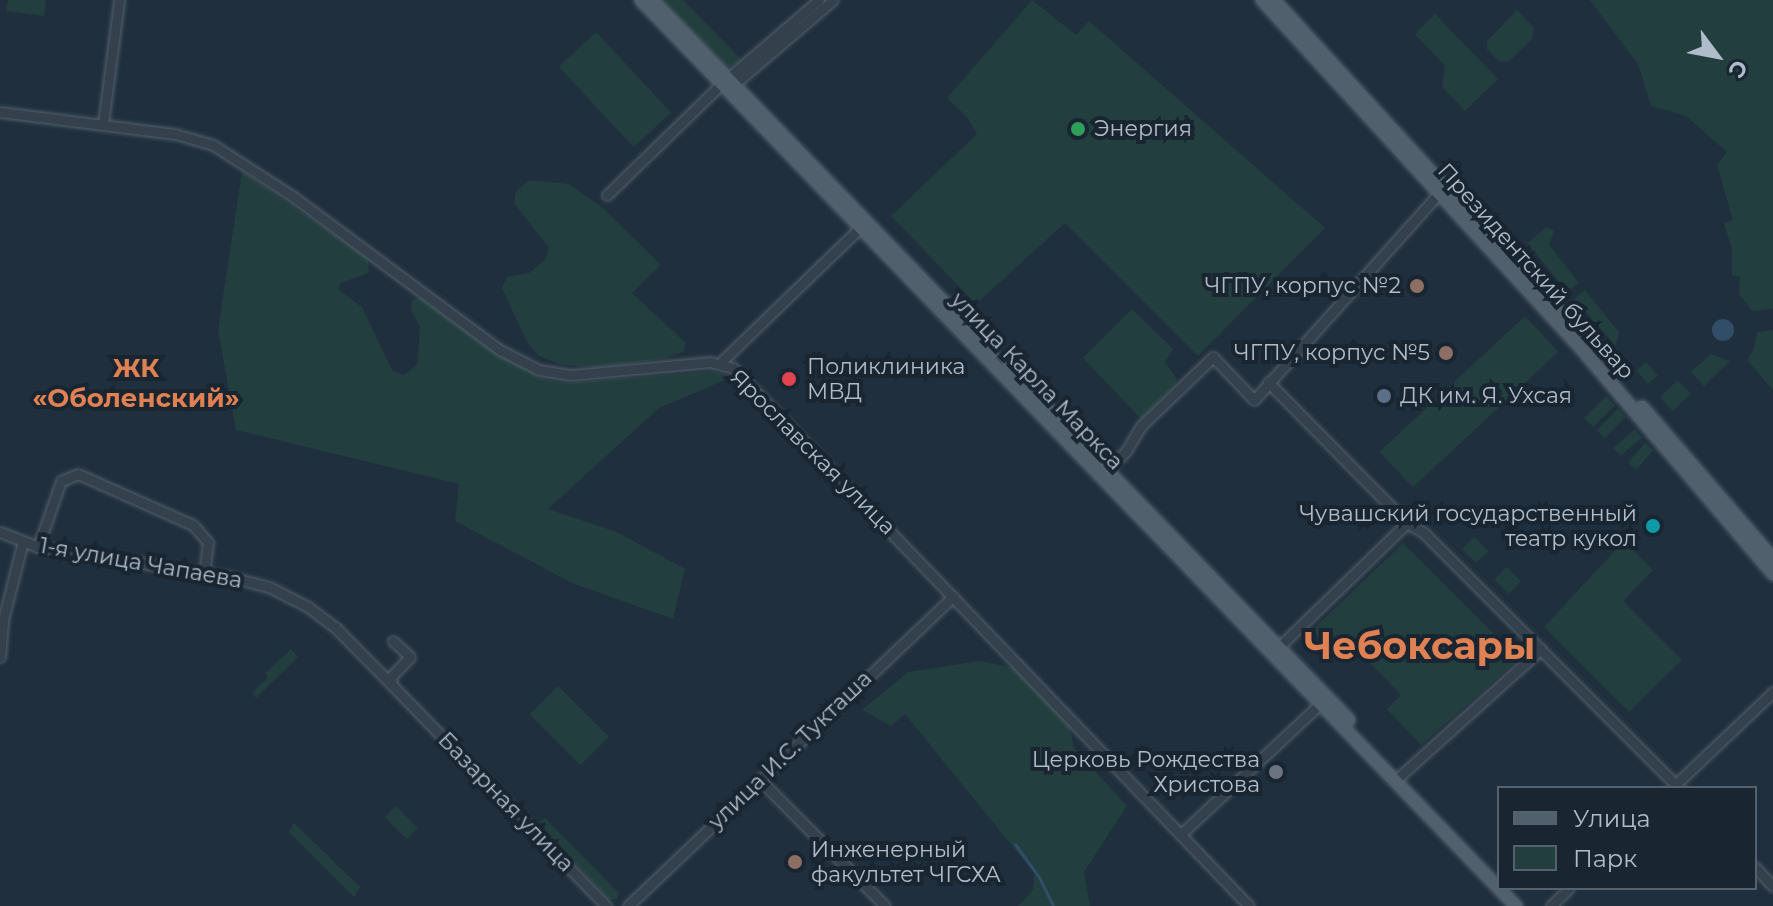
<!DOCTYPE html>
<meta charset="utf-8">
<style>
body{margin:0}
#map{position:relative;width:1773px;height:906px;overflow:hidden;background:#202f3d;font-family:Montserrat,sans-serif}
div>[style]{position:absolute}
[style*='--x']{left:calc(var(--x)*1px);top:calc(var(--y)*1px);width:calc(var(--w)*1px);rotate:calc(var(--a)*1deg)}
.green>*{inset:0;background:#223e3e;transform-origin:0 0}
.water>*{inset:0;background:#314d67}
.round{border-radius:50%}
.stream>*{height:3px;margin:-1.5px;padding:0 1.5px;transform-origin:1.5px;border-radius:1.5px;background:#314d67}
.roads{filter:drop-shadow(0 0 2px #525f6b) drop-shadow(0 0 2px #525f6b)}
.minor>*{height:9px;margin:-4.5px;padding:0 4.5px;transform-origin:4.5px;border-radius:4.5px;background:#34414d}
.major>*{height:12px;margin:-6px;padding:0 6px;transform-origin:6px;border-radius:6px;background:#51606d}
.dots>*{width:22px;height:22px;translate:-50% -50%;box-sizing:border-box;border:4px solid #192632;border-radius:50%}
span{translate:-50% -50%;white-space:nowrap;text-align:center;line-height:1.15;-webkit-text-stroke:8px #192632;paint-order:stroke}
.poi-label{font-size:22px;color:#afbcc9}
.left{translate:0 -50%;text-align:left}
.right{translate:-100% -50%;text-align:right}
.street-label{font-size:22px;color:#afbcc9}
.quarter-label{font-size:26px;color:#e08153;font-weight:700}
.town-label{font-size:38px;color:#e08153;font-weight:700}
.legend{position:absolute;left:1497px;top:786px;width:260px;height:104px;box-sizing:border-box;background:#192632;border:2px solid #55626e;margin:0;padding:10px 14px;list-style:none;font-size:24px;color:#afbcc9}
.legend li{display:flex;align-items:center;gap:16px;height:40px}
.legend b{width:40px;border:2px solid #55626e}
.north{position:absolute;left:1677px;top:16px;width:80px;height:80px;-webkit-text-stroke:6px #192632;paint-order:stroke;rotate:122deg;font-size:22px;font-weight:700;line-height:32px;text-align:center;color:#afbcc9}
.north::after{content:'';display:block;margin:auto;width:28px;height:36px;background:#afbcc9;clip-path:polygon(50% 0,100% 100%,50% 72%,0 100%)}
</style>
<div id="map">
<div class="green">
<div style="clip-path:polygon(8px 0,46px 0,44px 16px,6px 11px)"></div>
<div style="clip-path:polygon(659px 0,683px 0,742px 60px,731px 67px,720px 65px)"></div>
<div style="clip-path:polygon(1032px 0,1076px 35px,1089px 21px,1325px 228px,1198px 356px,1065px 223px,976px 304px,891px 216px,977px 134px,968px 118px,947px 98px)"></div>
<div style="clip-path:polygon(1590px 0,1773px 0,1773px 309px,1752px 311px,1739px 294px,1740px 277px,1732px 275px,1732px 249px,1724px 223px,1733px 220px,1717px 165px,1727px 152px,1686px 116px,1651px 106px,1638px 64px)"></div>
<div style="clip-path:polygon(1517px 10px,1534px 28px,1532px 39px,1508px 62px,1499px 61px,1487px 49px,1487px 41px)"></div>
<div style="clip-path:polygon(1435px 14px,1498px 79px,1465px 111px,1442px 87px,1445px 66px,1415px 34px)"></div>
<div style="left:596px;top:32px;width:110px;height:51px;rotate:47deg"></div>
<div style="clip-path:polygon(242px 171px,368px 258px,369px 273px,340px 283px,339px 290px,362px 307px,392px 370px,404px 375px,417px 365px,420px 327px,411px 310px,412px 300px,421px 297px,540px 378px,567px 383px,714px 371px,732px 377px,659px 408px,548px 509px,617px 532px,685px 569px,673px 619px,572px 583px,455px 521px,459px 484px,236px 430px,218px 330px)"></div>
<div style="clip-path:polygon(530px 180px,569px 184px,603px 208px,661px 265px,632px 293px,686px 343px,683px 352px,664px 359px,597px 368px,559px 364px,539px 356px,527px 342px,502px 288px,507px 277px,529px 273px,545px 260px,549px 248px,514px 203px,516px 191px)"></div>
<div style="clip-path:polygon(1547px 227px,1554px 231px,1549px 245px,1579px 283px,1567px 291px,1527px 243px)"></div>
<div style="clip-path:polygon(1585px 290px,1619px 332px,1616px 346px,1574px 299px)"></div>
<div style="clip-path:polygon(1132px 309px,1173px 349px,1165px 362px,1177px 379px,1176px 384px,1141px 419px,1083px 358px)"></div>
<div style="left:1525px;top:316px;width:49px;height:199px;rotate:47deg"></div>
<div style="clip-path:polygon(1773px 330px,1773px 390px,1747px 360px,1753px 351px,1757px 332px)"></div>
<div style="clip-path:polygon(1711px 354px,1730px 361px,1704px 386px,1691px 372px)"></div>
<div style="left:1646px;top:362px;width:18px;height:13px;rotate:49deg"></div>
<div style="left:1678px;top:380px;width:19px;height:25px;rotate:47deg"></div>
<div style="left:1606px;top:396px;width:13px;height:31px;rotate:45deg"></div>
<div style="left:1618px;top:409px;width:11px;height:30px;rotate:45deg"></div>
<div style="left:1635px;top:429px;width:11px;height:29px;rotate:49deg"></div>
<div style="left:1645px;top:443px;width:11px;height:26px;rotate:41deg"></div>
<div style="left:1474px;top:537px;width:20px;height:17px;rotate:45deg"></div>
<div style="clip-path:polygon(1624px 541px,1653px 570px,1623px 601px,1682px 660px,1629px 712px,1544px 627px)"></div>
<div style="clip-path:polygon(1403px 543px,1519px 659px,1421px 745px,1387px 709px,1401px 695px,1354px 647px,1340px 660px,1312px 630px)"></div>
<div style="left:1507px;top:567px;width:20px;height:18px;rotate:45deg"></div>
<div style="clip-path:polygon(291px 649px,298px 657px,256px 698px,252px 693px,268px 677px,265px 673px)"></div>
<div style="clip-path:polygon(980px 661px,1015px 668px,1069px 723px,1074px 748px,1127px 806px,1084px 872px,1090px 906px,1018px 906px,1033px 890px,1034px 873px,905px 714px,891px 726px,862px 710px,908px 672px)"></div>
<div style="left:558px;top:686px;width:72px;height:40px;rotate:45deg"></div>
<div style="left:396px;top:806px;width:31px;height:16px;rotate:45deg"></div>
<div style="clip-path:polygon(545px 818px,619px 893px,617px 899px,610px 900px,537px 824px)"></div>
<div style="clip-path:polygon(294px 823px,360px 887px,354px 897px,289px 832px)"></div>
</div>
<div class="water">
<div class="round" style="left:1712px;top:319px;width:22px;height:22px"></div>
</div>
<div class="stream">
<div style="--x:1015;--y:844;--w:41;--a:54"></div>
<div style="--x:1039;--y:877;--w:32;--a:64"></div>
</div>
<div class="roads">
<div class="minor">
<div style="--x:727;--y:79;--w:121;--a:-40.7"></div>
<div style="--x:733;--y:85;--w:131;--a:-40.4"></div>
<div style="--x:0;--y:112;--w:176;--a:7.2"></div>
<div style="--x:175;--y:134;--w:40;--a:16"></div>
<div style="--x:213;--y:145;--w:93;--a:32.7"></div>
<div style="--x:291;--y:195;--w:260;--a:36.6"></div>
<div style="--x:500;--y:350;--w:44;--a:27.1"></div>
<div style="--x:539;--y:370;--w:32;--a:9"></div>
<div style="--x:571;--y:375;--w:140;--a:-5.3"></div>
<div style="--x:710;--y:362;--w:24;--a:15"></div>
<div style="--x:733;--y:368;--w:745;--a:46.2"></div>
<div style="--x:103;--y:124;--w:125;--a:-82.6"></div>
<div style="--x:607;--y:195;--w:158;--a:-44.2"></div>
<div style="--x:720;--y:363;--w:194;--a:-44"></div>
<div style="--x:1268;--y:382;--w:198;--a:45.4"></div>
<div style="--x:1407;--y:523;--w:18;--a:29"></div>
<div style="--x:1423;--y:532;--w:362;--a:45"></div>
<div style="--x:1107;--y:469;--w:26;--a:-43"></div>
<div style="--x:1126;--y:451;--w:29;--a:-59"></div>
<div style="--x:1141;--y:426;--w:100;--a:-43.8"></div>
<div style="--x:1213;--y:357;--w:59;--a:46.4"></div>
<div style="--x:1254;--y:400;--w:278;--a:-48.2"></div>
<div style="--x:0;--y:532;--w:41;--a:21.5"></div>
<div style="--x:38;--y:547;--w:195;--a:8.8"></div>
<div style="--x:231;--y:577;--w:39;--a:15"></div>
<div style="--x:269;--y:587;--w:44;--a:27.1"></div>
<div style="--x:308;--y:607;--w:34;--a:37"></div>
<div style="--x:335;--y:627;--w:81;--a:45.5"></div>
<div style="--x:38;--y:547;--w:70;--a:-70.8"></div>
<div style="--x:61;--y:481;--w:18;--a:-22"></div>
<div style="--x:78;--y:474;--w:126;--a:23.9"></div>
<div style="--x:193;--y:525;--w:23;--a:49"></div>
<div style="--x:208;--y:542;--w:32;--a:97"></div>
<div style="--x:393;--y:641;--w:23;--a:43"></div>
<div style="--x:410;--y:657;--w:28;--a:134"></div>
<div style="--x:391;--y:677;--w:8;--a:83"></div>
<div style="--x:392;--y:685;--w:308;--a:45.9"></div>
<div style="--x:1280;--y:646;--w:177;--a:-44.1"></div>
<div style="--x:0;--y:657;--w:37;--a:-85"></div>
<div style="--x:3;--y:620;--w:81;--a:-75.8"></div>
<div style="--x:1399;--y:777;--w:191;--a:-42"></div>
<div style="--x:760;--y:780;--w:177;--a:45.2"></div>
<div style="--x:1674;--y:786;--w:137;--a:-43.5"></div>
<div style="--x:1181;--y:834;--w:192;--a:-43.1"></div>
<div style="--x:1755;--y:867;--w:26;--a:47"></div>
<div style="--x:628;--y:906;--w:449;--a:-43.6"></div>
<div style="--x:1551;--y:906;--w:25;--a:-45"></div>
</div>
<div class="major">
<div style="--x:641;--y:0;--w:1260;--a:46"></div>
<div style="--x:652;--y:0;--w:489;--a:46"></div>
<div style="--x:1262;--y:0;--w:480;--a:47.5"></div>
<div style="--x:1586;--y:354;--w:289;--a:49.6"></div>
<div style="--x:1274;--y:0;--w:427;--a:47.6"></div>
<div style="--x:1008;--y:368;--w:490;--a:45.9"></div>
<div style="--x:1642;--y:407;--w:201;--a:49.2"></div>
</div>
</div>
<div class="dots">
<div style="left:1078px;top:129px;background:#2e9e5b"></div>
<div style="left:1417px;top:286px;background:#8d6e63"></div>
<div style="left:1446px;top:353px;background:#8d6e63"></div>
<div style="left:789px;top:379px;background:#e0444e"></div>
<div style="left:1384px;top:396px;background:#5c6f8a"></div>
<div style="left:1653px;top:526px;background:#0f9aa8"></div>
<div style="left:1276px;top:772px;background:#6b7280"></div>
<div style="left:795px;top:862px;background:#8d6e63"></div>
</div>
<div class="poi-label">
<span class="left" style="left:1094px;top:129px">Энергия</span>
<span class="right" style="left:1401px;top:286px">ЧГПУ, корпус №2</span>
<span class="right" style="left:1430px;top:353px">ЧГПУ, корпус №5</span>
<span class="left" style="left:807px;top:379px">Поликлиника<br>МВД</span>
<span class="left" style="left:1400px;top:396px">ДК им. Я. Ухсая</span>
<span class="right" style="left:1637px;top:526px">Чувашский государственный<br>театр кукол</span>
<span class="right" style="left:1260px;top:772px">Церковь Рождества<br>Христова</span>
<span class="left" style="left:811px;top:862px">Инженерный<br>факультет ЧГСХА</span>
</div>
<div class="street-label">
<span style="left:1536px;top:271px;rotate:48deg">Президентский бульвар</span>
<span style="left:1037px;top:381px;rotate:46deg">улица Карла Маркса</span>
<span style="left:813px;top:452px;rotate:45deg">Ярославская улица</span>
<span style="left:141px;top:563px;rotate:10deg">1-я улица Чапаева</span>
<span style="left:790px;top:750px;rotate:-44deg">улица И.С. Тукташа</span>
<span style="left:506px;top:802px;rotate:46deg">Базарная улица</span>
</div>
<div class="quarter-label">
<span style="left:136px;top:384px">ЖК<br>«Оболенский»</span>
</div>
<div class="town-label">
<span style="left:1420px;top:646px">Чебоксары</span>
</div>
<ul class="legend">
<li><b style="height:10px;background:#51606d"></b>Улица</li>
<li><b style="height:22px;background:#223e3e"></b>Парк</li>
</ul>
<div class="north">С</div>
</div>
